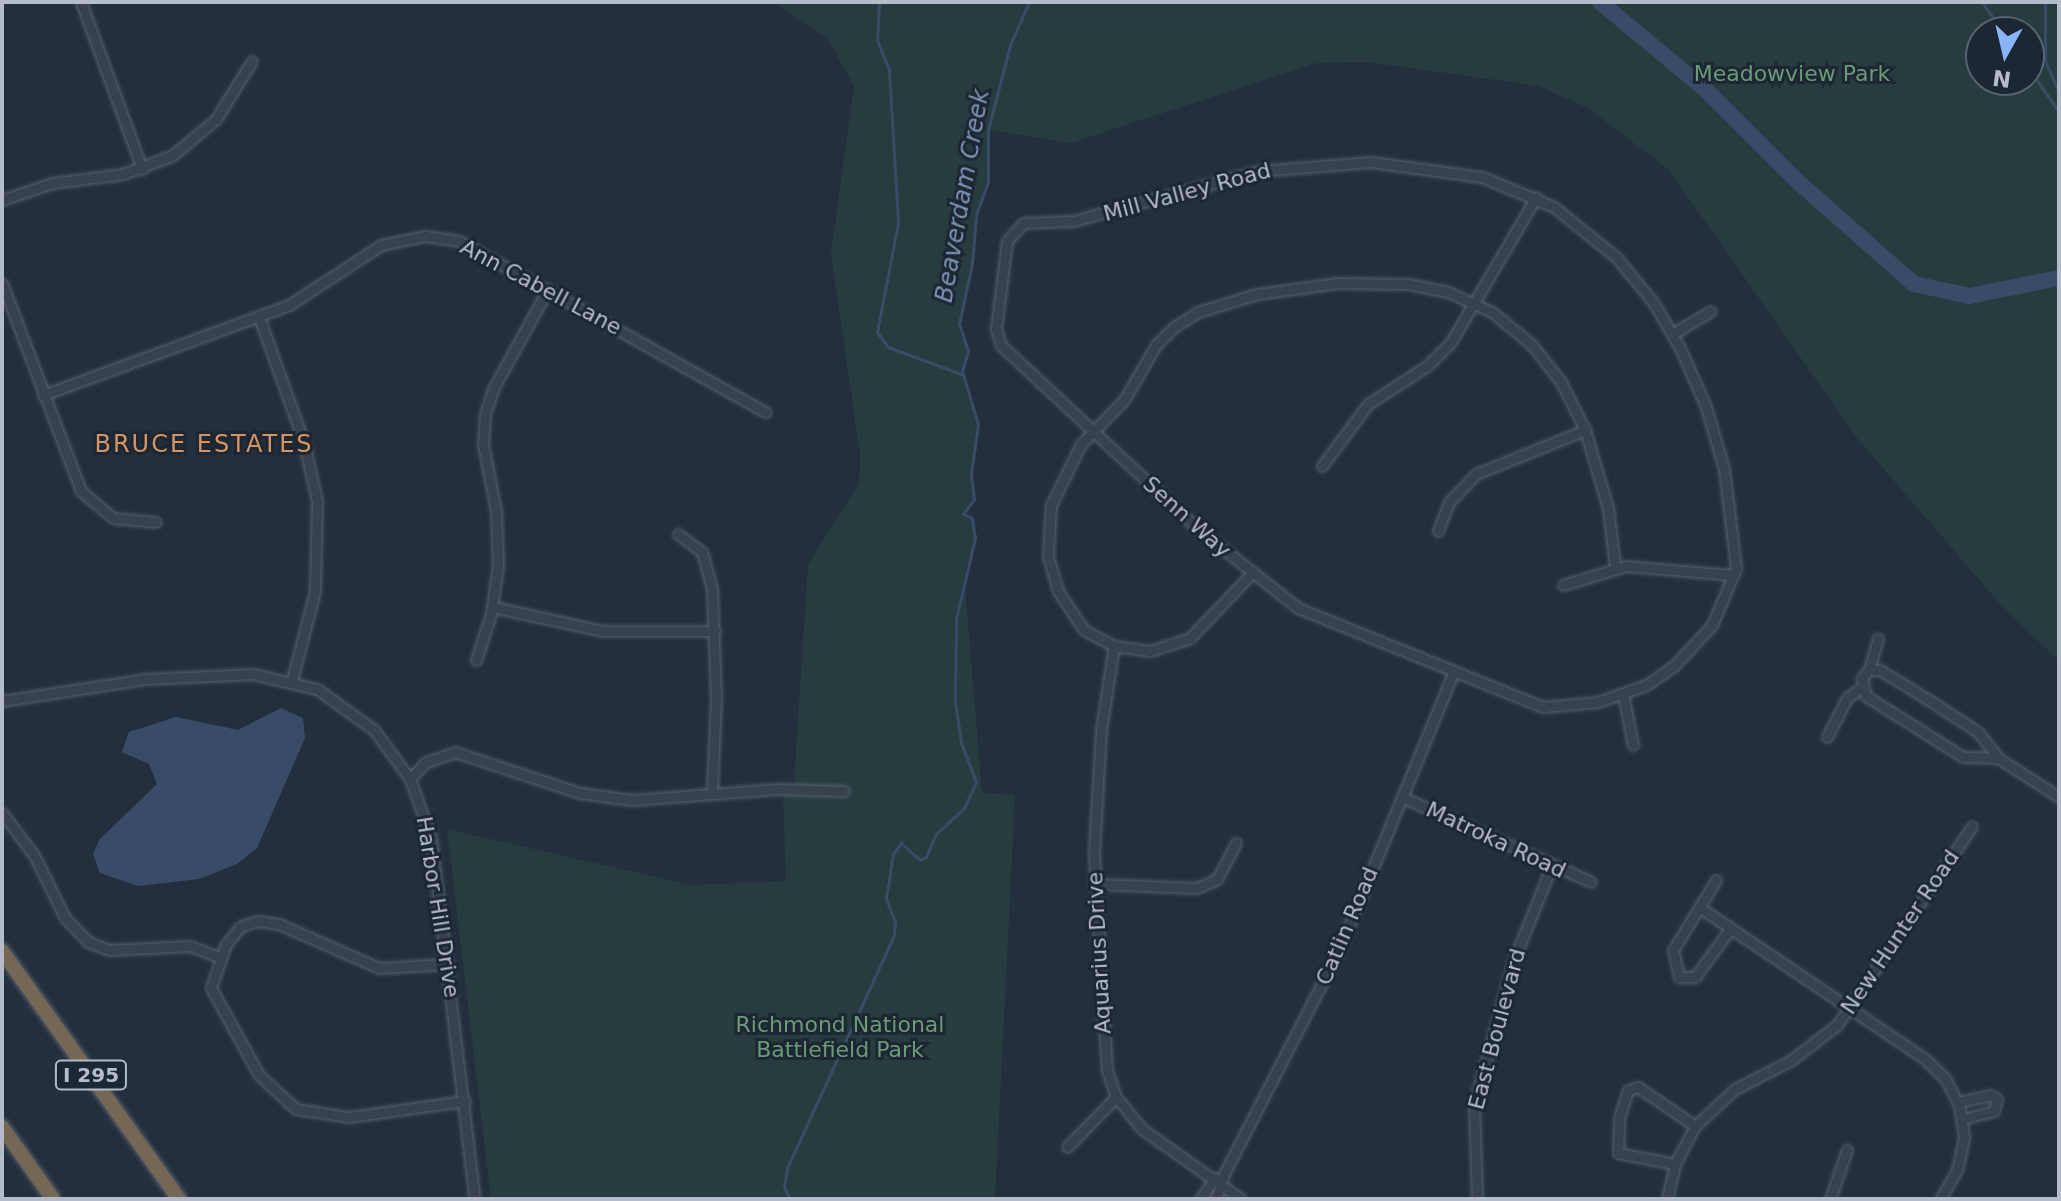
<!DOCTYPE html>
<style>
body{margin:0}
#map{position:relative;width:2061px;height:1201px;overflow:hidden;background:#242f3e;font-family:"DejaVu Sans",sans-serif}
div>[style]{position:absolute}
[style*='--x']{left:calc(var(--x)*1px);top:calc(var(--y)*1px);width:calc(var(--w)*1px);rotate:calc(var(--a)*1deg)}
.green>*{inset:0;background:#263c3f}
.water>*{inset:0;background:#394c67}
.stream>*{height:3px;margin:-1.5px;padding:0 1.5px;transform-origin:1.5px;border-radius:1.5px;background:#394c67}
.river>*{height:16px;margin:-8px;padding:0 8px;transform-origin:8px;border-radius:8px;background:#394c67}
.roads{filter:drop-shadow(0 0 2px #565f6c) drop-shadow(0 0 2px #565f6c)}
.minor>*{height:9px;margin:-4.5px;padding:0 4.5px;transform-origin:4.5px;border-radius:4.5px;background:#38414e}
.highway>*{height:14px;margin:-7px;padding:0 7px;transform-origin:7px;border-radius:7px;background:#746855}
span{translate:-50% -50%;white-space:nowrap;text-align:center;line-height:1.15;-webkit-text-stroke:6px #1d2633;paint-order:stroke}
.shield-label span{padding:2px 6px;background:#1d2633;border:2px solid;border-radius:6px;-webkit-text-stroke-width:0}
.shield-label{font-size:20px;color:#b4bcc9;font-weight:700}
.park-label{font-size:22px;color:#6b9a76}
.street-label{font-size:22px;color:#b4bcc9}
.water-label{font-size:24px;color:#7c92b1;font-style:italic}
.neighbourhood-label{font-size:24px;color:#d59563;letter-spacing:2px}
.frame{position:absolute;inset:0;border:4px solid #b4bcc9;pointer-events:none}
.north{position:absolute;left:1965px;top:16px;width:80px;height:80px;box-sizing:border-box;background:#1d2633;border:2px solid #59626f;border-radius:50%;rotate:188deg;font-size:22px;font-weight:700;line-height:32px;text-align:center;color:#b4bcc9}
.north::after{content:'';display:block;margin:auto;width:28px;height:36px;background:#8ab4f8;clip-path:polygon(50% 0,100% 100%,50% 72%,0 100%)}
</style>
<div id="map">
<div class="green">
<div style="clip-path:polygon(evenodd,774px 2px,2059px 2px,2059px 661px,2002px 606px,1857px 438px,1669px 170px,1588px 108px,1539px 86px,1368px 62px,1317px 63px,1070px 143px,988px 130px,988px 182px,976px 215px,972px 264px,959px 324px,968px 351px,962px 371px,978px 424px,971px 474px,974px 499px,963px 514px,972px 518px,975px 538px,964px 575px,982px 793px,1015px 795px,995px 1199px,491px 1199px,447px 829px,691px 885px,786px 881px,783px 794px,794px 784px,808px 564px,859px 484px,860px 455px,831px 253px,854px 86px,828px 39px,774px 2px,1981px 32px,2029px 32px,2029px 80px,1981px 80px,1981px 32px)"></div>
</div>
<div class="water">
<div style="clip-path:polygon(281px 708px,303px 718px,305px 738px,257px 848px,237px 864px,199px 879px,138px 886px,100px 873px,93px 854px,100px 839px,157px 784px,149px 764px,122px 752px,129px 732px,176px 717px,238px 730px)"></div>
</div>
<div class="stream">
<div style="--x:879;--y:2;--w:38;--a:93"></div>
<div style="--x:877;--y:40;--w:32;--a:68"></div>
<div style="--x:889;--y:70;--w:153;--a:86.6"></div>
<div style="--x:898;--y:223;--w:111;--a:100.9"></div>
<div style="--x:877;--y:332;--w:19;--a:54"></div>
<div style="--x:888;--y:347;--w:78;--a:20.3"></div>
<div style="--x:1982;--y:2;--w:37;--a:55"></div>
<div style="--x:2045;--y:2;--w:59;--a:90"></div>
<div style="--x:2045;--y:61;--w:35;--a:66"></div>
<div style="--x:2029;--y:69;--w:52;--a:55.1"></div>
<div style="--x:790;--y:1199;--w:13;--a:-117"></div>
<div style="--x:784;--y:1187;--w:19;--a:-81"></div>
<div style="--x:787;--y:1168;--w:256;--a:-65.3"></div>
<div style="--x:894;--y:935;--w:13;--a:-86"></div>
<div style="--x:895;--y:922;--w:25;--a:-111"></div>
<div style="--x:886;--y:899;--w:46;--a:-81.2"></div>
<div style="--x:893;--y:854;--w:14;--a:-54"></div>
<div style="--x:901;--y:843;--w:25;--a:42"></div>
<div style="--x:920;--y:860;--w:7;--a:-27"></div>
<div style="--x:926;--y:857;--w:25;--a:-67"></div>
<div style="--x:936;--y:834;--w:38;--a:-43"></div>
<div style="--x:964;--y:808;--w:29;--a:-65"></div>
<div style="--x:976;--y:782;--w:42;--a:-111"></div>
<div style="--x:961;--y:743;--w:42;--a:-98.1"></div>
<div style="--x:955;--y:701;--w:82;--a:-89.3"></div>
<div style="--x:956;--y:619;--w:83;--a:-76.8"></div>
<div style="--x:975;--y:538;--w:20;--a:-99"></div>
<div style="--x:972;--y:518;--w:10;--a:-156"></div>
<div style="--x:963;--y:514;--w:19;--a:-54"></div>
<div style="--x:974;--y:499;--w:25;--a:-97"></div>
<div style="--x:971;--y:474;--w:50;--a:-82"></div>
<div style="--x:978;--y:424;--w:55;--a:-106.8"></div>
<div style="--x:962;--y:371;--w:21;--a:-73"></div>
<div style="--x:968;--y:351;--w:28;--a:-108"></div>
<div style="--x:959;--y:324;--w:61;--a:-77.8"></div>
<div style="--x:972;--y:264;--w:49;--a:-85.3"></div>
<div style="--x:976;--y:215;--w:35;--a:-70"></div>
<div style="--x:988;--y:182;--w:52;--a:-90"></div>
<div style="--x:988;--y:130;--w:88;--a:-75.5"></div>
<div style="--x:1010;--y:45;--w:47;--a:-66.2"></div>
</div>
<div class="river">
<div style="--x:1600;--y:2;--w:138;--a:39.7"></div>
<div style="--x:1706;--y:90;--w:129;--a:45"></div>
<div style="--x:1797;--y:181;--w:156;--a:41.4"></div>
<div style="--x:1914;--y:284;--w:56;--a:12.3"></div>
<div style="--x:1969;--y:296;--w:92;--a:-11.3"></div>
</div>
<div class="roads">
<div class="minor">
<div style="--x:81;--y:2;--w:178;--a:69.9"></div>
<div style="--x:1371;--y:162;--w:112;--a:7.7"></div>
<div style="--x:1482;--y:177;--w:78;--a:22.6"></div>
<div style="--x:1554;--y:207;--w:80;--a:38.9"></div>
<div style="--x:1616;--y:257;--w:58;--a:50.6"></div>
<div style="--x:1653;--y:302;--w:53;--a:59.6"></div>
<div style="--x:1680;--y:348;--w:64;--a:66.2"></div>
<div style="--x:1706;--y:407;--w:65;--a:73.8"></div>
<div style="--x:1724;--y:469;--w:100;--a:83.1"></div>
<div style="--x:1736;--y:568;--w:62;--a:112.8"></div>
<div style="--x:1712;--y:625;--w:54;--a:132.8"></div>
<div style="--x:1675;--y:665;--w:35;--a:145"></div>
<div style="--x:1646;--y:685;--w:51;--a:160.5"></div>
<div style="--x:1598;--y:702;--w:55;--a:174.8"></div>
<div style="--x:1543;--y:707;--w:264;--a:-158"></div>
<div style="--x:1298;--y:608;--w:127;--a:-141.7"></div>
<div style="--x:1198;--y:529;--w:270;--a:-137"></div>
<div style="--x:1001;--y:345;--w:17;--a:-107"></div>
<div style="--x:996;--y:329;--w:89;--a:-82.9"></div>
<div style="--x:1007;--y:241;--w:24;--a:-48"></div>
<div style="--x:1023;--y:223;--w:50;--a:-2.3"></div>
<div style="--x:1073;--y:221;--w:192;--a:-15.1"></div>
<div style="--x:1258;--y:171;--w:113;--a:-4.6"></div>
<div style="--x:2;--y:200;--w:53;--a:-18.8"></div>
<div style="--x:52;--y:183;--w:72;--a:-7.2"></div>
<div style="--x:123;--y:174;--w:53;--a:-20.8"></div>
<div style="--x:173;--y:155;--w:56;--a:-39.9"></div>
<div style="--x:216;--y:119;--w:68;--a:-58.2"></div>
<div style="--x:2;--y:283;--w:222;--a:69.2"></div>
<div style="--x:81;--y:491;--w:42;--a:40.2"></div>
<div style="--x:113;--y:518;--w:43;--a:5.3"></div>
<div style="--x:259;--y:317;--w:134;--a:70.3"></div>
<div style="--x:304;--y:443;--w:59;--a:77.4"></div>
<div style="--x:317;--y:501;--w:90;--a:91.3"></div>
<div style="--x:315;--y:591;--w:92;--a:104.5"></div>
<div style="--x:1672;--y:334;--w:45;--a:-30.5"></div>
<div style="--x:43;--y:395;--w:262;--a:-20.1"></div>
<div style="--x:289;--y:305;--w:110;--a:-33.1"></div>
<div style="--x:381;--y:245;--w:45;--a:-11.6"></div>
<div style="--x:425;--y:236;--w:34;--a:8"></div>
<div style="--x:459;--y:241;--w:351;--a:29.2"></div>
<div style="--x:1322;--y:466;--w:77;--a:-53.4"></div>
<div style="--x:1368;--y:404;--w:70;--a:-32.8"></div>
<div style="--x:1427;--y:366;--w:34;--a:-45"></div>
<div style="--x:1451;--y:342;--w:168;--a:-59.6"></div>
<div style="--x:1438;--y:531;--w:31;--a:-69"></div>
<div style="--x:1449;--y:502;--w:39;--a:-46"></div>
<div style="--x:1476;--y:474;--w:118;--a:-22"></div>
<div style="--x:678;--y:534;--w:30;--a:37"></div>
<div style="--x:702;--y:552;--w:38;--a:75"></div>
<div style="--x:712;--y:589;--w:108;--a:87.9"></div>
<div style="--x:716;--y:697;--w:97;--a:92.4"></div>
<div style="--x:1251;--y:574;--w:88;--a:133.6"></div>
<div style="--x:1190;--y:638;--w:42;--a:162"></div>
<div style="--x:1150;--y:651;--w:36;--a:-172"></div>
<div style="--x:1114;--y:646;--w:34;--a:-152"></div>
<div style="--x:1084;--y:630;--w:47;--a:-123.7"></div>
<div style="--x:1058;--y:591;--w:37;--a:-106"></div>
<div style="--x:1048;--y:555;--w:50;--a:-86.6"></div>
<div style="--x:1051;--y:505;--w:68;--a:-63.8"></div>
<div style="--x:1081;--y:444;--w:62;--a:-45.7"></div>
<div style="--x:1124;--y:400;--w:64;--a:-59.8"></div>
<div style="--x:1156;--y:345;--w:25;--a:-45"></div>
<div style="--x:1174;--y:327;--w:28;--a:-32"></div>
<div style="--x:1198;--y:312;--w:62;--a:-17"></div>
<div style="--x:1257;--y:294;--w:81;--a:-7.8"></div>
<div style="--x:1337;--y:283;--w:71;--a:0.8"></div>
<div style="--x:1408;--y:284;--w:41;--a:11.3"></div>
<div style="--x:1448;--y:292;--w:48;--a:24.4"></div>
<div style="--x:1492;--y:312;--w:52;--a:39.5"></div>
<div style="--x:1532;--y:345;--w:47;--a:51.9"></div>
<div style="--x:1561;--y:382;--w:54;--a:63.4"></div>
<div style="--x:1585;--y:430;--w:81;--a:73.6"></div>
<div style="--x:1608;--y:508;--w:59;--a:83.2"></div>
<div style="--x:1563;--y:585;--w:66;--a:-16.8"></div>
<div style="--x:1626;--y:566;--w:108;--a:4.8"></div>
<div style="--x:493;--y:607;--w:113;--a:12.3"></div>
<div style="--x:603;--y:631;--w:112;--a:0"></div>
<div style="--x:1114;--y:646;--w:85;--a:98.8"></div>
<div style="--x:1101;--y:730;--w:123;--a:93.3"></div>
<div style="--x:1094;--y:853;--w:217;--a:86.6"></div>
<div style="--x:1107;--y:1070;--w:28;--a:72"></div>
<div style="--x:1116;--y:1097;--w:41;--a:50.9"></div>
<div style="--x:1142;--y:1129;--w:121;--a:35.3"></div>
<div style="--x:476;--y:660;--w:48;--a:-71.9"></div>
<div style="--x:491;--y:614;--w:49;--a:-81.7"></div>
<div style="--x:498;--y:566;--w:55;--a:-92.1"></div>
<div style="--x:496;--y:511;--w:68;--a:-101"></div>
<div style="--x:483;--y:444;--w:30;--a:-86"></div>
<div style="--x:485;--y:414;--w:26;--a:-72"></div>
<div style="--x:493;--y:389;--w:114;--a:-61.2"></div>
<div style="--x:1869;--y:670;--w:33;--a:-74"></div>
<div style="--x:1623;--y:694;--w:52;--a:78.9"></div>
<div style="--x:2;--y:701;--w:146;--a:-8.7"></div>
<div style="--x:146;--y:679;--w:107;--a:-2.7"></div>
<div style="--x:253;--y:674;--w:66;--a:13.2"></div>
<div style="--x:317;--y:689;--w:70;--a:35.7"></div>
<div style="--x:374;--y:730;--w:61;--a:53.7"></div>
<div style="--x:410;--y:779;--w:63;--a:70.4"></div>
<div style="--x:431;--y:838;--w:364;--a:83.1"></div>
<div style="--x:1827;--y:737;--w:44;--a:-62.9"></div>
<div style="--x:1847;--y:698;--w:17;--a:-36"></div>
<div style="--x:1998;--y:758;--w:35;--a:-178"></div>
<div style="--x:1963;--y:757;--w:115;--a:-147.8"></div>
<div style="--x:1866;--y:696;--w:18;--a:-103"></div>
<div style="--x:1862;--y:678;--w:11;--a:-49"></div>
<div style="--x:1869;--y:670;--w:11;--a:0"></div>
<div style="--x:1880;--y:670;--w:61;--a:31.6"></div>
<div style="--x:1932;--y:702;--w:55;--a:33.1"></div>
<div style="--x:1978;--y:732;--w:33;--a:52"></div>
<div style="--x:1998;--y:758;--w:72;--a:32.6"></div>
<div style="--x:410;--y:779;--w:23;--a:-47"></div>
<div style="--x:426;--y:762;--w:31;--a:-19"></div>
<div style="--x:455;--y:752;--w:132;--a:18.2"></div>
<div style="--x:580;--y:793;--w:52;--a:7.7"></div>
<div style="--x:632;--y:800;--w:146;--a:-4.3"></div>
<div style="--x:778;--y:789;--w:66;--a:1.7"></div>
<div style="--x:1402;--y:797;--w:207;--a:24.2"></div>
<div style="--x:2;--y:813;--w:53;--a:52.7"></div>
<div style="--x:34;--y:855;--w:70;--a:63.8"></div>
<div style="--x:65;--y:918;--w:33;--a:46"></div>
<div style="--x:88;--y:942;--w:22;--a:21"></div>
<div style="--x:109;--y:950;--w:81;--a:-2.8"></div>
<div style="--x:190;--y:946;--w:31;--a:21"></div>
<div style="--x:1716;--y:880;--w:82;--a:121.6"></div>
<div style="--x:1673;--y:950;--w:28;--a:77"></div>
<div style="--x:1679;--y:977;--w:16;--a:0"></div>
<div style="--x:1695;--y:977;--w:59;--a:-53.9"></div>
<div style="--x:1095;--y:884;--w:102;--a:2.2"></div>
<div style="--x:1197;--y:888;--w:22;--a:-24"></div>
<div style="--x:1217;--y:879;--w:41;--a:-62.2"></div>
<div style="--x:1699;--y:907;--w:272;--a:33.9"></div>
<div style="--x:1925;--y:1059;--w:28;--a:44"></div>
<div style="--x:1945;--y:1078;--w:30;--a:63"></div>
<div style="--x:1959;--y:1105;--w:33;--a:81"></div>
<div style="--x:1964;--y:1138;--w:33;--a:102"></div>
<div style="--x:1957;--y:1170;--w:34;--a:120"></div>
<div style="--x:448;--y:964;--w:69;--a:176.7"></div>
<div style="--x:379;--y:968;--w:109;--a:-156.3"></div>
<div style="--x:279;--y:924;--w:22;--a:-172"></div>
<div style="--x:257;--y:921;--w:18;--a:161"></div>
<div style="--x:240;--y:927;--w:22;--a:129"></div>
<div style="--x:226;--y:944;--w:46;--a:108.8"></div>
<div style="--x:211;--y:988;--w:99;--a:61.1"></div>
<div style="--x:259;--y:1075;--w:50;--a:42.6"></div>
<div style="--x:296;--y:1109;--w:54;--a:8.6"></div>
<div style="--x:349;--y:1117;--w:117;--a:-7.9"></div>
<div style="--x:1958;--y:1102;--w:33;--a:-12"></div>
<div style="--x:1990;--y:1095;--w:8;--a:30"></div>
<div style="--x:1997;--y:1099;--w:12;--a:104"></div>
<div style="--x:1994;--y:1111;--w:32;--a:166"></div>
<div style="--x:1067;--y:1147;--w:70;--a:-45.6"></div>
<div style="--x:1675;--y:1164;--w:58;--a:-169.1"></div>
<div style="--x:1618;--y:1153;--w:34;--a:-88"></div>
<div style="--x:1619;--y:1119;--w:30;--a:-73"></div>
<div style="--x:1628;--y:1090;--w:10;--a:-17"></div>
<div style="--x:1638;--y:1087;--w:69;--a:34.4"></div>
<div style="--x:1200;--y:1199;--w:26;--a:-54"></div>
<div style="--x:1216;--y:1199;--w:28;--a:-72"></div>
<div style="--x:1225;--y:1172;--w:250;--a:-62.8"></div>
<div style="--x:1339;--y:950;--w:300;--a:-67.6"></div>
<div style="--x:1477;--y:1199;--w:95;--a:-91.8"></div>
<div style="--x:1474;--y:1104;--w:147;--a:-74.6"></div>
<div style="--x:1513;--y:962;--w:105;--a:-68.1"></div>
<div style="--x:1667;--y:1199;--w:36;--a:-77"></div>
<div style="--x:1675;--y:1164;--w:43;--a:-62.2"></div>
<div style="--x:1695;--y:1126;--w:54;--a:-42.8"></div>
<div style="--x:1735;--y:1089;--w:62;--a:-27"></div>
<div style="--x:1790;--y:1061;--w:59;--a:-37.5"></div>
<div style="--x:1837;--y:1025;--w:240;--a:-55.8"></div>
<div style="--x:1830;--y:1199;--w:52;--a:-70.9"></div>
</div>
<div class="highway">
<div style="--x:2;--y:951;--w:305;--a:54.5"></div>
<div style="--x:2;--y:1127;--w:88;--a:54.7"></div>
</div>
</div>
<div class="shield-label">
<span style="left:91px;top:1075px">I 295</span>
</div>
<div class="park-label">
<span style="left:1792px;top:74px">Meadowview Park</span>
<span style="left:840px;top:1037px">Richmond National<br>Battlefield Park</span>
</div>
<div class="street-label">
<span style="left:1187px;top:192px;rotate:-15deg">Mill Valley Road</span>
<span style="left:541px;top:287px;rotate:28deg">Ann Cabell Lane</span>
<span style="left:1187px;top:517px;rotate:42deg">Senn Way</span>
<span style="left:1496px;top:840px;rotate:25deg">Matroka Road</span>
<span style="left:438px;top:907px;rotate:81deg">Harbor Hill Drive</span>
<span style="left:1347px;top:926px;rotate:-67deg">Catlin Road</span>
<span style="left:1900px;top:932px;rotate:-56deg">New Hunter Road</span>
<span style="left:1099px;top:953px;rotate:-93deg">Aquarius Drive</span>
<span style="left:1497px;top:1029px;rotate:-75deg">East Boulevard</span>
</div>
<div class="water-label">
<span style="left:963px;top:196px;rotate:-80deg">Beaverdam Creek</span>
</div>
<div class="neighbourhood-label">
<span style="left:204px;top:445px">BRUCE ESTATES</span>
</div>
<div class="frame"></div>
<div class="north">N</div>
</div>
